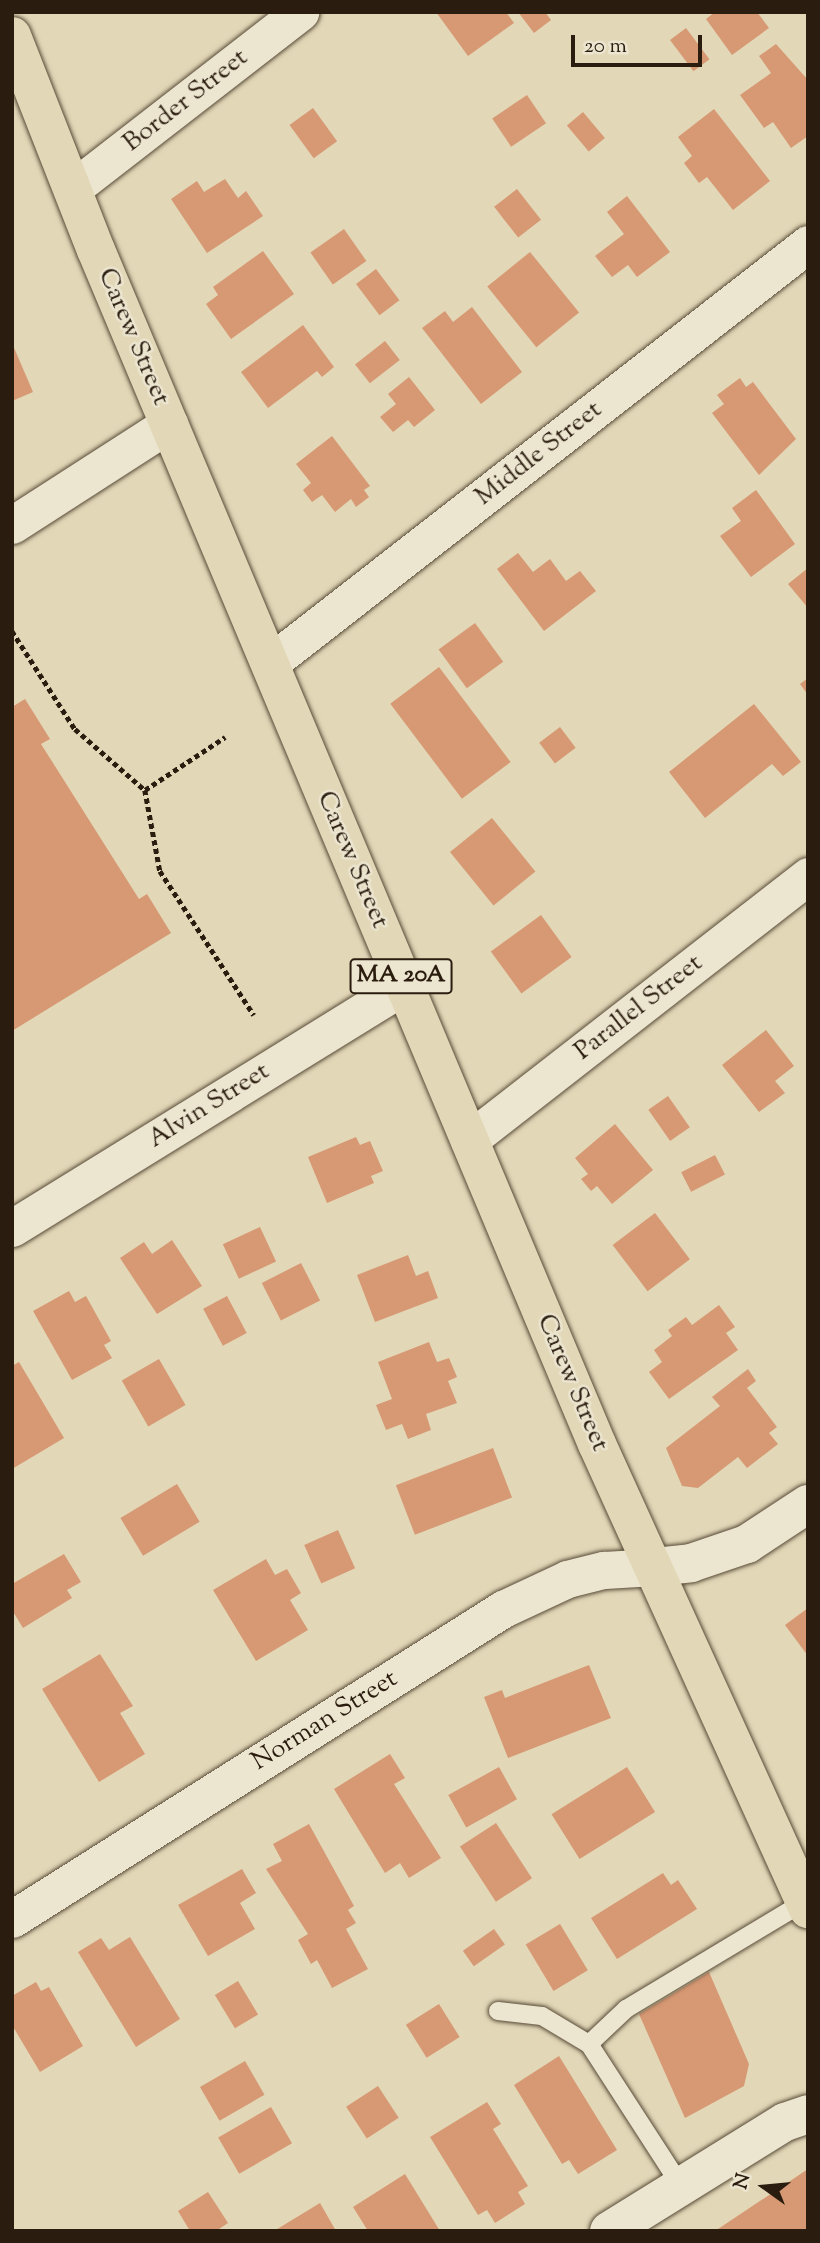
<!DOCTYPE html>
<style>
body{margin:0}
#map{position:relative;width:820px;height:2243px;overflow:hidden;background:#e2d7b7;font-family:"Sorts Mill Goudy",serif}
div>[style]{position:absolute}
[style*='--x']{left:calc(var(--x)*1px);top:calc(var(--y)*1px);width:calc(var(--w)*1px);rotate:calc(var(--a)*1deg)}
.building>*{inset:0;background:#d79974;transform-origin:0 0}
.path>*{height:4.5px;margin-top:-2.25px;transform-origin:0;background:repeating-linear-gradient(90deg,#2a1c0e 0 5px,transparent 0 8.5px)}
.roads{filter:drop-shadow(0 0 2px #584b38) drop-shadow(0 0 2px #584b38)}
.lane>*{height:18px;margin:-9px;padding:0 9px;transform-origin:9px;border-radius:9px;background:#ece5d0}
.street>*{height:37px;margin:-18.5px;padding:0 18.5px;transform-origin:18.5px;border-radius:18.5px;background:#ece5d0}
.secondary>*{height:38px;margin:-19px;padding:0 19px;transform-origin:19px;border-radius:19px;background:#ece5d0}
.primary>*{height:38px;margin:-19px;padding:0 19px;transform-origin:19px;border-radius:19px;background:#e2d7b7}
span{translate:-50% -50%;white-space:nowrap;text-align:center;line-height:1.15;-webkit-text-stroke:5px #ece5d0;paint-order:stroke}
.shield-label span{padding:2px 5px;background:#ece5d0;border:2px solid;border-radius:5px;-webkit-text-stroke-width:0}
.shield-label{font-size:24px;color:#2a1c0e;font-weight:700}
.street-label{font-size:26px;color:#2a1c0e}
.frame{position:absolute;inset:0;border:14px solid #2a1c0e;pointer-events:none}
.north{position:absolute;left:729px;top:2152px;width:70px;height:70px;-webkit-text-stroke:5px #ece5d0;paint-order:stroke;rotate:285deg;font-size:19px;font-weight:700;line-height:28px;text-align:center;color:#2a1c0e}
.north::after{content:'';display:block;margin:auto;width:24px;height:32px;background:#2a1c0e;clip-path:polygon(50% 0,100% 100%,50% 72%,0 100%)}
.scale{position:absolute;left:571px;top:35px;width:131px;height:32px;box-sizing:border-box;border:4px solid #2a1c0e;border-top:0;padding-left:9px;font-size:21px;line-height:24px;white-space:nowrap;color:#2a1c0e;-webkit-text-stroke:5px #ece5d0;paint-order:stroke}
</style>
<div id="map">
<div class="building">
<div style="clip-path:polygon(436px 12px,506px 12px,514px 23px,468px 56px)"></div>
<div style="clip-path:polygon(518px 12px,545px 12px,551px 20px,534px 33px)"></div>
<div style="clip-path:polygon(715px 12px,757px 12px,769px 28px,732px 55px,706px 19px)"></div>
<div style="left:686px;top:28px;width:39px;height:20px;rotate:53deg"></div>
<div style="clip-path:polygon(776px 44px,808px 80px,808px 136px,791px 148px,773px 122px,764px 128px,740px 95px,771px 73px,759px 56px)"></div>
<div style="left:527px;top:95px;width:34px;height:42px;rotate:56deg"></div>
<div style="left:313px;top:108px;width:41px;height:29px;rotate:54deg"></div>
<div style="clip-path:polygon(714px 109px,770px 181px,733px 210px,707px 177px,699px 183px,684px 163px,692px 156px,678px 137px)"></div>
<div style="left:583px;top:112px;width:34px;height:21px;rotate:50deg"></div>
<div style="clip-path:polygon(225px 179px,238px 198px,246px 191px,263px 216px,207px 253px,171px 199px,197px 181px,204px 192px)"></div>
<div style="left:517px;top:189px;width:39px;height:29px;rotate:52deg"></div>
<div style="clip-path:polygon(627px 196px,670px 252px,637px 277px,628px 265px,612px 277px,595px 256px,624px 234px,607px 212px)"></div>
<div style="left:344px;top:229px;width:39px;height:41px;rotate:55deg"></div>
<div style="clip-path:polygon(263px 251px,294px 294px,231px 339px,206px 304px,218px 295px,213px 287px)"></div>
<div style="left:530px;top:252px;width:78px;height:55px;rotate:51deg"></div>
<div style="left:376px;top:269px;width:39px;height:25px;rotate:53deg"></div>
<div style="clip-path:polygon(472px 307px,522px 372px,481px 404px,422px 328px,445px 311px,453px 322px)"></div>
<div style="clip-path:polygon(303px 325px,334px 367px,322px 377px,317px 371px,268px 408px,241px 372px)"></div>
<div style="left:385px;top:341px;width:24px;height:38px;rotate:52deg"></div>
<div style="clip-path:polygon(12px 343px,33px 392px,12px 401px)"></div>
<div style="clip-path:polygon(409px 377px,435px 410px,414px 427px,408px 420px,393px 432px,380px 417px,396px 404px,388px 394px)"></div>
<div style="clip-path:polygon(740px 378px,746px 387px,753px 382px,796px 439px,759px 475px,712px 413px,724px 404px,717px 395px)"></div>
<div style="clip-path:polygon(332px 436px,370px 486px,364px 490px,369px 497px,356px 507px,351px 499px,335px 512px,322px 495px,312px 502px,303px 490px,311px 483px,296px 464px)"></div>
<div style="clip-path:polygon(756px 490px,795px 544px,751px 577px,720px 536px,741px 521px,732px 508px)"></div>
<div style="clip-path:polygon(518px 553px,533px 572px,550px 559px,566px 581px,580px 571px,596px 591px,544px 631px,497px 569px)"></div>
<div style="clip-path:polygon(808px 568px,808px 608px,788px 584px)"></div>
<div style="left:475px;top:623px;width:48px;height:45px;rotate:54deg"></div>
<div style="left:439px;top:667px;width:119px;height:61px;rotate:53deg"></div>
<div style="clip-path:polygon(808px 678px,808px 695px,800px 684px)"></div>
<div style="clip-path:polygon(25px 699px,50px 739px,41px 744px,139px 899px,147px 894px,171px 933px,12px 1031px,12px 707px)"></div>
<div style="clip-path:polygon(754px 704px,801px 762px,783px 776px,772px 764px,705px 818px,669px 772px)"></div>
<div style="left:560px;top:727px;width:26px;height:26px;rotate:53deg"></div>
<div style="left:492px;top:818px;width:69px;height:54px;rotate:51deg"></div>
<div style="left:541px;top:915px;width:52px;height:62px;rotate:54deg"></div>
<div style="clip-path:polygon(766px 1030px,794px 1066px,775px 1081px,785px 1093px,759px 1112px,722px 1065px)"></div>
<div style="left:668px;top:1096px;width:38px;height:24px;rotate:55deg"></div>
<div style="clip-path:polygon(615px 1124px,653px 1170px,612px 1204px,597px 1186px,591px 1191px,581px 1179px,588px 1174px,575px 1158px)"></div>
<div style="clip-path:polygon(356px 1137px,360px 1145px,370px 1141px,383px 1171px,371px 1176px,374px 1183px,327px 1203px,308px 1157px)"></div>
<div style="left:715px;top:1155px;width:22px;height:38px;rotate:63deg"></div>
<div style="left:655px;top:1213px;width:58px;height:53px;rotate:53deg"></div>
<div style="left:260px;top:1227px;width:38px;height:41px;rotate:65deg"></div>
<div style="clip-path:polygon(172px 1240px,202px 1286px,157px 1314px,120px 1258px,144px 1242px,152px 1254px)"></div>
<div style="clip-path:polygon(408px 1255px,416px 1276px,428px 1271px,438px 1298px,375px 1322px,357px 1275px)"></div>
<div style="left:301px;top:1263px;width:42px;height:44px;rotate:63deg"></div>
<div style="clip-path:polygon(69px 1291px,75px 1302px,86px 1296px,111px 1341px,104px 1345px,112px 1358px,72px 1380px,33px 1311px)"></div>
<div style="left:227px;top:1296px;width:42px;height:27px;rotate:62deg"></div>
<div style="clip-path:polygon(719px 1305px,735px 1327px,726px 1333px,738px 1350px,669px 1399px,649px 1372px,662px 1362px,654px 1350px,672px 1336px,668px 1330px,686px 1317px,692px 1325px)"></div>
<div style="clip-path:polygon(429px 1342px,437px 1362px,449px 1358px,457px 1377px,448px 1381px,457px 1403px,426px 1414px,431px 1430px,408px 1439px,402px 1424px,386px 1430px,376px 1405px,392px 1399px,378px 1362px)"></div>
<div style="left:159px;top:1359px;width:53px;height:43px;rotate:60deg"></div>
<div style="clip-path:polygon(19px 1362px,64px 1438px,12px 1469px,12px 1366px)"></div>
<div style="clip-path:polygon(748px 1369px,756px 1381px,747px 1388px,777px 1427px,769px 1433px,778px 1444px,747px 1468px,738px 1457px,698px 1488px,682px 1486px,666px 1448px,720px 1406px,712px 1397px)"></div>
<div style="left:493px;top:1448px;width:53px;height:104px;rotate:69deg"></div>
<div style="left:177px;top:1484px;width:44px;height:66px;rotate:59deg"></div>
<div style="left:338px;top:1530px;width:42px;height:37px;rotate:66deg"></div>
<div style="clip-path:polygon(64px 1554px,81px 1582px,67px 1590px,72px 1598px,23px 1628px,12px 1610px,12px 1584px)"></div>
<div style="clip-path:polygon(266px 1559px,275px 1575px,287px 1569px,301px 1593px,290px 1600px,308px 1630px,256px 1661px,213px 1590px)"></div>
<div style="clip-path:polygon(808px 1608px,808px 1656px,785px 1625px)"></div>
<div style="clip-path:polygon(100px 1654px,133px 1706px,120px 1713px,145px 1754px,99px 1782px,42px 1689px)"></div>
<div style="clip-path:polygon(589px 1665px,611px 1718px,508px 1758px,484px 1697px,502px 1690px,505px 1698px)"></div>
<div style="clip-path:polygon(390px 1754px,405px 1778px,394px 1784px,441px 1858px,409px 1878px,400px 1863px,385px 1873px,334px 1789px)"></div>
<div style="left:499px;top:1767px;width:37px;height:58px;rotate:61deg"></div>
<div style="left:627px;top:1767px;width:53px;height:89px;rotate:58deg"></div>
<div style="left:496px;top:1823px;width:66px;height:43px;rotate:57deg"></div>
<div style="clip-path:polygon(309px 1824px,354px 1906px,348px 1910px,356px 1923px,346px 1929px,368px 1969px,332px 1988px,317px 1960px,311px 1964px,298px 1940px,308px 1934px,266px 1869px,282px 1861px,273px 1844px)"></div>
<div style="clip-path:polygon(242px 1869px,256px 1893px,240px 1903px,255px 1929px,208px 1956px,178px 1905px)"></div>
<div style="clip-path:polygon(663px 1873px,671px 1885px,678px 1880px,697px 1909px,617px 1959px,591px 1918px)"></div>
<div style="left:560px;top:1924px;width:54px;height:40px;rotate:59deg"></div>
<div style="left:494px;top:1929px;width:19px;height:38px;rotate:55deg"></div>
<div style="clip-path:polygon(130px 1937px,180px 2019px,136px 2047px,78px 1952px,101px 1938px,109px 1950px)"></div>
<div style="clip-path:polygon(709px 1972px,749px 2064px,744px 2086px,685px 2118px,639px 2014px)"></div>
<div style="left:238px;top:1981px;width:39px;height:27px;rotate:59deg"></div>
<div style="clip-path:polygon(36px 1982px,41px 1991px,49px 1987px,83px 2046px,40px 2072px,12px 2025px,12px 1996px)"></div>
<div style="left:439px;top:2004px;width:39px;height:39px;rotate:58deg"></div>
<div style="clip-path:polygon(559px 2056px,617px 2150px,578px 2174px,569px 2160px,562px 2164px,514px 2085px)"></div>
<div style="left:245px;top:2061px;width:39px;height:52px;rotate:60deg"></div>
<div style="left:378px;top:2086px;width:38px;height:38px;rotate:57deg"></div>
<div style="clip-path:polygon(487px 2102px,501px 2124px,493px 2129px,528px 2186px,518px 2192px,525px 2204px,495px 2223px,487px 2210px,478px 2215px,430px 2137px)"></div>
<div style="left:271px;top:2107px;width:42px;height:61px;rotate:60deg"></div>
<div style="clip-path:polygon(808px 2169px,808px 2231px,715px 2231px)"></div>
<div style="clip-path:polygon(405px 2174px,440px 2231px,368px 2231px,353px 2207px)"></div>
<div style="clip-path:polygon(208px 2192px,228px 2223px,216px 2231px,190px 2231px,178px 2211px)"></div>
<div style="clip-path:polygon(320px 2203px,336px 2231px,274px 2231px)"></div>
</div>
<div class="path">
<div style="--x:12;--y:631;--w:117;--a:57.3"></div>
<div style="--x:75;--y:729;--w:93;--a:41.1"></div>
<div style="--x:145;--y:790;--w:82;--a:79.5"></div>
<div style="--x:160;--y:871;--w:172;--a:56.9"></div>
<div style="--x:145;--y:790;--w:96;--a:-33.5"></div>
</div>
<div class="roads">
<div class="lane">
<div style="--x:498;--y:2011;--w:44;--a:6.5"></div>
<div style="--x:542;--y:2016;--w:55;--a:30.8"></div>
<div style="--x:681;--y:2186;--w:169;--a:-122.9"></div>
<div style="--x:589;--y:2044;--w:51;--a:-43.4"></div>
<div style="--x:626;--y:2009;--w:208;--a:-31"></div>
</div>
<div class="street">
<div style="--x:72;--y:189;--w:289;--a:-37.8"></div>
<div style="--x:12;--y:525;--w:187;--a:-32.8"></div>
<div style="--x:270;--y:663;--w:682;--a:-37.91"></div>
<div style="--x:469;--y:1140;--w:430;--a:-37.9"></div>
<div style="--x:12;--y:1228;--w:462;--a:-31.7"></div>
<div style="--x:12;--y:1919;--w:581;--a:-32.27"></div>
<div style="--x:503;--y:1609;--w:71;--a:-25.1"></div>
<div style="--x:567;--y:1579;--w:38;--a:-14"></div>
<div style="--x:604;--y:1570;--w:51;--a:-3.4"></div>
</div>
<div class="secondary">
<div style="--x:655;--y:1567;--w:36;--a:-6"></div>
<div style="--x:691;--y:1563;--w:59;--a:-18.7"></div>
<div style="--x:747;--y:1544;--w:73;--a:-33.3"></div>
<div style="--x:609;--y:2231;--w:207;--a:-31.8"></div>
<div style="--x:785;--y:2122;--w:24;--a:-19"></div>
</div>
<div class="primary">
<div style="--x:12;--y:36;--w:230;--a:68.6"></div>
<div style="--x:96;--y:250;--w:1295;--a:67.24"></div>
<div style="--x:597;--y:1444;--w:511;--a:65.59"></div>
</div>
</div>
<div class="shield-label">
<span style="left:401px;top:976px">MA 20A</span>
</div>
<div class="street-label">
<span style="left:186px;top:101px;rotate:-38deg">Border Street</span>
<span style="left:133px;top:337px;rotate:67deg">Carew Street</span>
<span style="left:539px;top:454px;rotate:-38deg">Middle Street</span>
<span style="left:352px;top:860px;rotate:67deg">Carew Street</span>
<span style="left:639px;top:1008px;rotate:-38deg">Parallel Street</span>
<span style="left:209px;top:1106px;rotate:-32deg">Alvin Street</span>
<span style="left:572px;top:1383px;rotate:67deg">Carew Street</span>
<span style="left:325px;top:1721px;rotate:-32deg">Norman Street</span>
</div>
<div class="frame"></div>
<div class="north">N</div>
<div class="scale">20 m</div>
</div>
